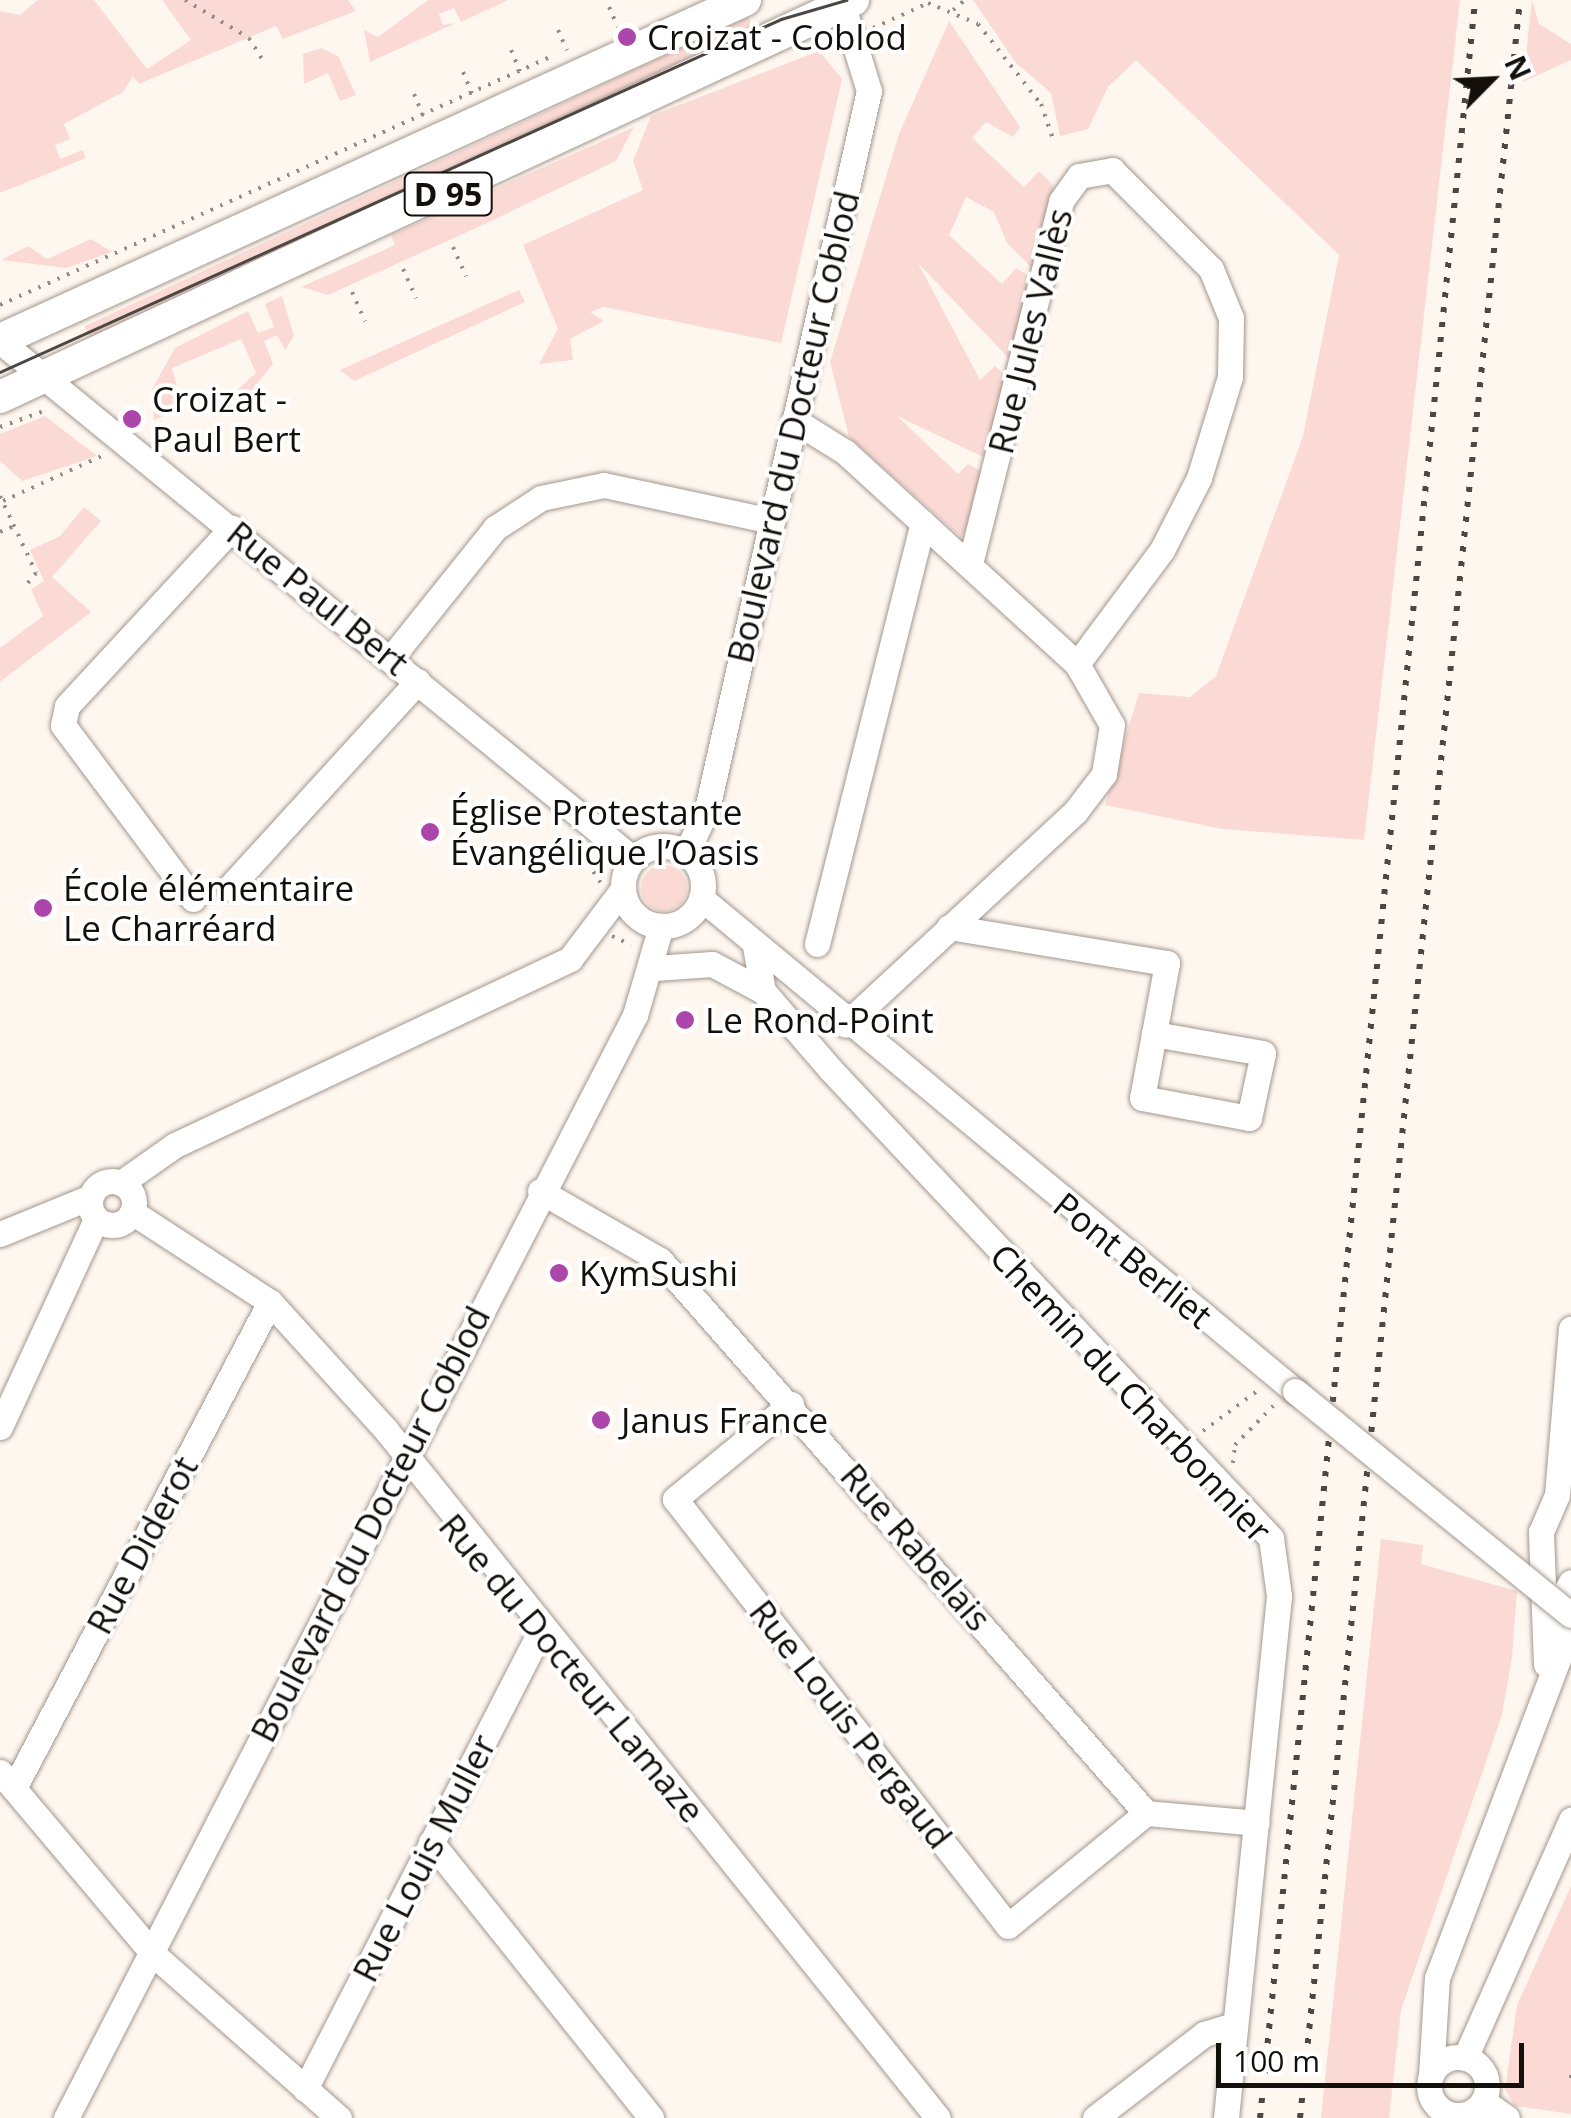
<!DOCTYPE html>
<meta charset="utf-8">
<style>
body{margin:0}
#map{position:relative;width:1571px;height:2118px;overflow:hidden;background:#fef7f0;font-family:"Open Sans",sans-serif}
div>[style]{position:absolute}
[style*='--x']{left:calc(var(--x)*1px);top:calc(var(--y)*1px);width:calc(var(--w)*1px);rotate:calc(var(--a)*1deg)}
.green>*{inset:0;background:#fbdad5;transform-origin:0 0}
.round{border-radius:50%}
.path>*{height:4px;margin-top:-2px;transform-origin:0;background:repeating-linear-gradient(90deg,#918c86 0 2.5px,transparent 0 10.5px)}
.roads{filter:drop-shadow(0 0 2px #a2978d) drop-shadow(0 0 2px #a2978d)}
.minor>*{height:25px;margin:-12.5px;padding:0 12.5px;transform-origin:12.5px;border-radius:12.5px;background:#fff}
.minor>.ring{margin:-12.5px;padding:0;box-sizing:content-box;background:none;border:25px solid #fff;border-radius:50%}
.major>*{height:32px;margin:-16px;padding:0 16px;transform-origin:16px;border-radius:16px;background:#fff}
.tram>*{height:2.5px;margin:-1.25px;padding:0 1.25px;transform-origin:1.25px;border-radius:1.25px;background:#4c4743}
.rail>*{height:6px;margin-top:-3px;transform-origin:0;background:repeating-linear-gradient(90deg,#4c4743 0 5px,transparent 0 15px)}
.bridges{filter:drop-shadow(0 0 2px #a2978d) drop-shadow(0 0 2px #a2978d)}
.minor-bridge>*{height:25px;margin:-12.5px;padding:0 12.5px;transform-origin:12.5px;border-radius:12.5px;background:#fff}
.dots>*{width:28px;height:28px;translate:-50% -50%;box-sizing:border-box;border:5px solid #fff;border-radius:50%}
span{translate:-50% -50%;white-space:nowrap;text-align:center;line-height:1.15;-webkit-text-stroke:8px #fff;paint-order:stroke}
.shield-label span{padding:2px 8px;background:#fff;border:2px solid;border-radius:8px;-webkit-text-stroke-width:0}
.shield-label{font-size:32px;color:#130f0b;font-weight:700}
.poi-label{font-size:35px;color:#130f0b}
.left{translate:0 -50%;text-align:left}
.street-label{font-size:35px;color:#130f0b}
.north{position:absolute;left:1441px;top:30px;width:100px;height:100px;-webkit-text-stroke:8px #fff;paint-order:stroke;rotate:66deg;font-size:28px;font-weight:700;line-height:40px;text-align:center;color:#130f0b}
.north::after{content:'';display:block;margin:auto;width:35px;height:45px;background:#130f0b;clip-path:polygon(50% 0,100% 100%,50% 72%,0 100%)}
.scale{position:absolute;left:1216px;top:2043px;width:308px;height:45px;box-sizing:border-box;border:5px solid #130f0b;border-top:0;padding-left:12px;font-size:30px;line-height:35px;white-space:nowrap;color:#130f0b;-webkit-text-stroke:8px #fff;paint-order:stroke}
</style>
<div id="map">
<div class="green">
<div style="clip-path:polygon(38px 0,94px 0,147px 69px,191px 40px,162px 0,348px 0,356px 11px,283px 39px,276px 26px,139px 84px,133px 76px,123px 92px,64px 124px,70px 139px,55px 145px,60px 159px,82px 150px,86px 158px,0 193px,0 11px,20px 15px)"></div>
<div style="clip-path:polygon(428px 0,508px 0,461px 22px,454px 8px,439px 14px,443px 25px,456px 23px,370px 62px,364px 30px,378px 37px)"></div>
<div style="clip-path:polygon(973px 0,1460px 0,1364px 840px,1222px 829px,1105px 805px,1139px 693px,1190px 697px,1216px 676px,1303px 436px,1339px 255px,1136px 60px,1108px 87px,1088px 129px,1060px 136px,1051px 93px,1016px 63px)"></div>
<div style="clip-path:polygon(1532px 0,1539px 24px,1571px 44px,1571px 60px,1523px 82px)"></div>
<div style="left:748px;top:17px;width:21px;height:732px;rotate:65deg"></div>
<div style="clip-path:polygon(949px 21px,1020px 127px,1013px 137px,986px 122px,972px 138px,1024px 187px,1039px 171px,1054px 186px,1034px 270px,1007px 243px,994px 212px,966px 197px,949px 235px,1002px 284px,1016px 268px,1034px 279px,1016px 366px,918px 263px,980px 380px,995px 366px,1011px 381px,992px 461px,897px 416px,958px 474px,968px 464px,987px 474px,979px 513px,961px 537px,849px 437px,830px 362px,899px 134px)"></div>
<div style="clip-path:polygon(321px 48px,338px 56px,356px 95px,340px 101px,328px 73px,304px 84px,303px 54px)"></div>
<div style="clip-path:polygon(819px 51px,842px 79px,781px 343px,604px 307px,590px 312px,604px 321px,570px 339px,573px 360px,539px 364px,558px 329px,523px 245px,643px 190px,633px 161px,651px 116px)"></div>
<div style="clip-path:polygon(634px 127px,616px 161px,489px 222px,328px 295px,301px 287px,395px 245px,391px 235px)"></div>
<div style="clip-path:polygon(91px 239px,112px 252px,66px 268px,1px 260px,28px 246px,47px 259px)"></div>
<div style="clip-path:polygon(519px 290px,525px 302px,354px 381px,340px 370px)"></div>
<div style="clip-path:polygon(282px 296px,294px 336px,285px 350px,277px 335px,264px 341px,273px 364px,245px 398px,238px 389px,256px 373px,241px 339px,172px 368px,183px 407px,154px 420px,152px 389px,175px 348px,248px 311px,258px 333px,274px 327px,265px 304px)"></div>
<div style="clip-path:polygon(45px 416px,97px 456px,22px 481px,0 461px,0 434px)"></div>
<div style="clip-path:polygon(84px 507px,101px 521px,52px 577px,91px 612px,0 682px,0 648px,43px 616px,31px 589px,44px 581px,30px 550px,60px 536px)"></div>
<div class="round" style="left:641px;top:865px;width:46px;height:46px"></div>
<div style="clip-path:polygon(1381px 1539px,1423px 1545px,1421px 1564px,1517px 1591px,1512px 1657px,1502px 1715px,1401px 2010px,1389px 2118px,1321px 2118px)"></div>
<div style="clip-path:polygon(1571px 1886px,1571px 2114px,1515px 2106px,1505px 2089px,1517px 2005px)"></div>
</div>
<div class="path">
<div style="--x:185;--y:0;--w:74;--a:30.7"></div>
<div style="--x:249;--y:38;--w:25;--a:58"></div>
<div style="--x:609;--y:7;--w:22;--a:66"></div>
<div style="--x:953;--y:10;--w:16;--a:-40"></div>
<div style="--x:873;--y:28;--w:60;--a:-24.4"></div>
<div style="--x:928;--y:3;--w:54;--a:22.8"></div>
<div style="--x:978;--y:24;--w:102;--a:51.8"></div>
<div style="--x:1041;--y:104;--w:37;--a:71"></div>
<div style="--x:558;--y:30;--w:22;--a:66"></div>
<div style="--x:511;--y:50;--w:23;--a:67"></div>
<div style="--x:463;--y:72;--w:23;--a:67"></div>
<div style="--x:414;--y:94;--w:23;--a:67"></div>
<div style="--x:453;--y:247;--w:32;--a:66"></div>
<div style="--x:403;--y:269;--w:32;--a:66"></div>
<div style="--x:352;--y:292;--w:32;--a:66"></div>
<div style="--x:0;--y:305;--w:603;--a:-24.27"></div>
<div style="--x:0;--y:427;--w:50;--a:-19.9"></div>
<div style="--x:0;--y:496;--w:85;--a:64.9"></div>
<div style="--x:36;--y:573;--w:13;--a:129"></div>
<div style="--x:3;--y:501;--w:111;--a:-24.5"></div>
<div style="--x:0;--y:532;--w:15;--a:-23"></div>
<div style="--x:577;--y:845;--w:44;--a:58.1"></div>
<div style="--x:612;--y:936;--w:21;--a:25"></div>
<div style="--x:1203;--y:1431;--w:71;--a:-36.4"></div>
<div style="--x:1233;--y:1463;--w:18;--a:-84"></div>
<div style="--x:1235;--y:1445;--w:60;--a:-45.7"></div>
<div style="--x:1571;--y:2075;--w:6;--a:90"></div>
</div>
<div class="roads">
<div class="minor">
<div style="--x:0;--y:341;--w:818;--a:39.29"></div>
<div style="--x:794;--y:420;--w:60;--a:32.1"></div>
<div style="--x:845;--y:452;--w:314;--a:42.4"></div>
<div style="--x:1077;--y:664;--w:70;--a:60.2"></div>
<div style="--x:1112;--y:725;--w:50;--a:99.3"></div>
<div style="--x:1104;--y:774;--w:48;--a:127.3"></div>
<div style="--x:1075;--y:812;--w:313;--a:137.2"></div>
<div style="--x:970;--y:564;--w:374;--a:-75.9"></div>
<div style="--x:1061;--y:201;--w:31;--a:-54"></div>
<div style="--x:1079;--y:176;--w:34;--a:-10"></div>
<div style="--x:1112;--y:170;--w:140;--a:45"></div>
<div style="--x:1211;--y:269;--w:53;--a:67.8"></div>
<div style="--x:1231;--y:318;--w:59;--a:91"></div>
<div style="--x:1230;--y:377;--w:106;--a:107.1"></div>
<div style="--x:1199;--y:478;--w:81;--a:117.2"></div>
<div style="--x:1162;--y:550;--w:142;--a:126.7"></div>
<div style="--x:391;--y:658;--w:166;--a:-51.3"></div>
<div style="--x:495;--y:528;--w:55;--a:-33.1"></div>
<div style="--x:541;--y:498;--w:64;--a:-11.7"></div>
<div style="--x:604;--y:485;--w:172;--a:12.1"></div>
<div class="ring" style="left:623px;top:846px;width:55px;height:55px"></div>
<div style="--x:686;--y:853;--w:49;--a:-64.5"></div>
<div style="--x:707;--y:809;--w:736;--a:-77.29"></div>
<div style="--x:869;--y:91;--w:95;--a:-107.1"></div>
<div style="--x:229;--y:888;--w:280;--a:-47.6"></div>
<div style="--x:701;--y:898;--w:772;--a:39.69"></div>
<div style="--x:193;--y:899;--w:217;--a:-126.8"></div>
<div style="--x:63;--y:725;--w:19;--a:-78"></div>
<div style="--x:67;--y:706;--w:243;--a:-47.2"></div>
<div style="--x:949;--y:927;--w:221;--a:9.4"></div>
<div style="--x:1167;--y:963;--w:72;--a:100.4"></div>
<div style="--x:1154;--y:1034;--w:65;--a:100.6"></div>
<div style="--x:1142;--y:1098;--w:109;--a:10.6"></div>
<div style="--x:1249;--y:1118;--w:66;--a:-77.8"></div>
<div style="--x:1263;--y:1053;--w:111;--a:-170.1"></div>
<div style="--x:817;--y:944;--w:434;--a:-75.9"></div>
<div style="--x:755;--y:946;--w:46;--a:79.9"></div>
<div style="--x:763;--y:991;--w:103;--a:49.3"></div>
<div style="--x:830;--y:1069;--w:644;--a:46.76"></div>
<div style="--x:1271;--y:1538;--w:59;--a:82.1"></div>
<div style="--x:1279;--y:1596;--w:525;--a:95.8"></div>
<div style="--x:655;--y:968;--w:57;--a:-4"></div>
<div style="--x:712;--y:964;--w:58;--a:27.9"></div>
<div class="ring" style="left:90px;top:1181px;width:19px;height:19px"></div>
<div style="--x:121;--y:1183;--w:66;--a:-35.1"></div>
<div style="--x:175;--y:1145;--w:437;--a:-25.2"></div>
<div style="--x:570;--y:959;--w:88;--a:-52.9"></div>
<div style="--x:540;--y:1191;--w:138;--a:29.9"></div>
<div style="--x:660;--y:1260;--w:736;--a:48.69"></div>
<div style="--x:1146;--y:1813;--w:111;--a:5.1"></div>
<div style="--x:132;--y:1212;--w:165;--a:33.1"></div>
<div style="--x:270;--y:1302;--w:173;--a:47.8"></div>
<div style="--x:386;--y:1430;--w:882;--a:51.26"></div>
<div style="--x:0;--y:1234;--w:97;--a:-22.3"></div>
<div style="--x:791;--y:1404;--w:150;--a:140.7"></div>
<div style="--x:675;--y:1499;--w:541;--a:52.05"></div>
<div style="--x:1008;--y:1926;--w:178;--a:-39.3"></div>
<div style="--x:0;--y:1427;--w:229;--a:-65.2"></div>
<div style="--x:1550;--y:1620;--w:43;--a:-61.1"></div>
<div style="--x:1546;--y:1664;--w:132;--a:-92.2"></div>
<div style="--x:1541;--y:1532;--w:40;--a:-66.6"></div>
<div style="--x:1557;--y:1495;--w:167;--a:-85.2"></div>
<div style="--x:0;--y:1772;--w:238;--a:49.9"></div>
<div style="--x:153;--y:1954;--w:248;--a:41.4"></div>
<div style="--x:14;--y:1788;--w:549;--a:-62.22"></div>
<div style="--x:431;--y:1842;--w:353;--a:51.4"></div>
<div class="ring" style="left:1429px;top:2057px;width:33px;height:33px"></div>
<div style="--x:1465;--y:2058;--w:261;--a:-66"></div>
<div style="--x:1431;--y:2075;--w:97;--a:-86.5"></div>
<div style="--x:1437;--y:1978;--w:377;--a:-69.2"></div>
<div style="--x:305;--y:2089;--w:518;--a:-62.79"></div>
<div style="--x:1483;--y:2101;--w:29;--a:35"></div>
<div style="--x:66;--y:2118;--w:1241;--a:-62.71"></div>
<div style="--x:635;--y:1015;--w:93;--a:-73.7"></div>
<div style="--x:1095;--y:2118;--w:138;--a:-37.6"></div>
<div style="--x:1204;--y:2034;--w:31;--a:-17"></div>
</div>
<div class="major">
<div style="--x:0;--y:340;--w:819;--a:-24.53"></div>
<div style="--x:0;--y:397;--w:941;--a:-24.96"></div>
</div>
</div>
<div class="tram">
<div style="--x:0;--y:372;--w:857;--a:-24.32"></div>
<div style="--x:781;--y:19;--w:68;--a:-16.3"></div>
</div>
<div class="rail">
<div style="--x:1260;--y:2118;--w:2129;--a:-84.2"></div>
<div style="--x:1300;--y:2118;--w:2129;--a:-84.07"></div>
</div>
<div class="bridges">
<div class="minor-bridge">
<div style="--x:1295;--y:1391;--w:355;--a:39.1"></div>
</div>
</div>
<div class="dots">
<div style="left:627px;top:37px;background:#ac46aa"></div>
<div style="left:132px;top:419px;background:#ac46aa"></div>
<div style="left:430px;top:832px;background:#ac46aa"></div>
<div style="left:43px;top:908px;background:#ac46aa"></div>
<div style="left:685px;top:1020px;background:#ac46aa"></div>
<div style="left:559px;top:1273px;background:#ac46aa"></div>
<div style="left:601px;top:1420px;background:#ac46aa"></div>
</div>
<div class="shield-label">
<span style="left:448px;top:194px">D 95</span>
</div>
<div class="poi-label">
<span class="left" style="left:647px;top:37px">Croizat - Coblod</span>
<span class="left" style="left:152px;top:419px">Croizat -<br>Paul Bert</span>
<span class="left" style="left:450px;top:832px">Église Protestante<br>Évangélique l’Oasis</span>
<span class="left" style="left:63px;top:908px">École élémentaire<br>Le Charréard</span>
<span class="left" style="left:705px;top:1020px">Le Rond-Point</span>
<span class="left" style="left:579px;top:1273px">KymSushi</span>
<span class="left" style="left:621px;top:1420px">Janus France</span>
</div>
<div class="street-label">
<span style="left:1030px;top:331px;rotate:-76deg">Rue Jules Vallès</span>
<span style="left:793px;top:427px;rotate:-77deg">Boulevard du Docteur Coblod</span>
<span style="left:318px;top:598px;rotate:39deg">Rue Paul Bert</span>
<span style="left:1133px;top:1260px;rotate:39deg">Pont Berliet</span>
<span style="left:1131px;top:1393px;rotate:47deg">Chemin du Charbonnier</span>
<span style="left:370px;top:1524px;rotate:-63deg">Boulevard du Docteur Coblod</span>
<span style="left:142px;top:1545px;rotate:-62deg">Rue Diderot</span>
<span style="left:916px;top:1547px;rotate:49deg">Rue Rabelais</span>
<span style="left:572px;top:1668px;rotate:50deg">Rue du Docteur Lamaze</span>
<span style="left:851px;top:1724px;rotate:52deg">Rue Louis Pergaud</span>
<span style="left:424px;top:1858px;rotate:-63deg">Rue Louis Muller</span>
</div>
<div class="north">N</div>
<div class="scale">100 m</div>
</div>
